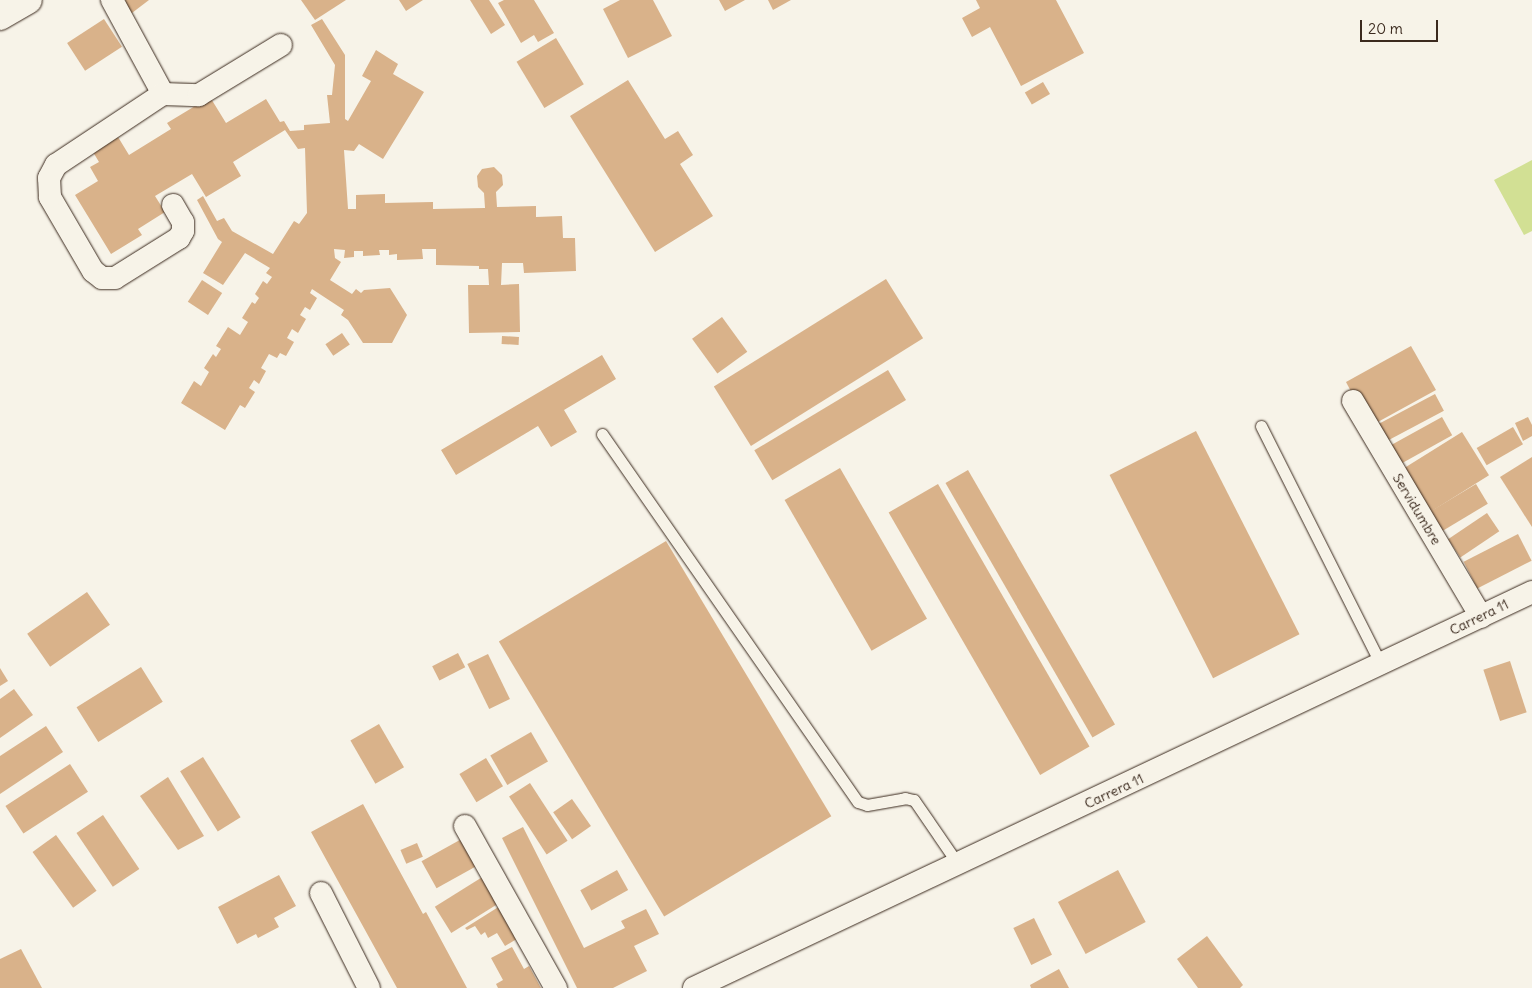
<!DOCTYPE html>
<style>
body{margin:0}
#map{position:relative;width:1532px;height:988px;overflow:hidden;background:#f7f3e8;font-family:Delius,sans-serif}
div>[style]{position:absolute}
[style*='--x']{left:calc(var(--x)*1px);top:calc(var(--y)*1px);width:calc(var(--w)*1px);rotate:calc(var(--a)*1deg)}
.green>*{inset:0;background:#d2e094}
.building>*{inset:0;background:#d9b28a;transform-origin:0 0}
.roads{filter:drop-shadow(0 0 1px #3b2a1e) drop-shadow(0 0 1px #3b2a1e)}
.lane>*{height:11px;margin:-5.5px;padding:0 5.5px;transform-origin:5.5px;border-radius:5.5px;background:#f7f3e8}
.street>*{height:22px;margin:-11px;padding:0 11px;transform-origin:11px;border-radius:11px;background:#f7f3e8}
.secondary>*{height:28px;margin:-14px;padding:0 14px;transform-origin:14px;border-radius:14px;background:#f7f3e8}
span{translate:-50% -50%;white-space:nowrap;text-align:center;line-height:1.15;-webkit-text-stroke:4.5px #f7f3e8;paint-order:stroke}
.street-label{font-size:14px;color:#3b2a1e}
.scale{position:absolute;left:1360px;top:20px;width:78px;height:22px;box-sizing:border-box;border:2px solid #3b2a1e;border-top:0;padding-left:6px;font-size:15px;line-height:18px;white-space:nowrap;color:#3b2a1e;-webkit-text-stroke:4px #f7f3e8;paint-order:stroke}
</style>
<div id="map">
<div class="green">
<div style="clip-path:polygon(1532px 160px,1532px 231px,1524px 235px,1494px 180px)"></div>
</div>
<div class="building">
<div style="clip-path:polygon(126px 0,149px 0,128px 16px,119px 5px)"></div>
<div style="clip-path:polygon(301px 0,346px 0,315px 20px)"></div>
<div style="clip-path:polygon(399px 0,423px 0,406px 11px)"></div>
<div style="clip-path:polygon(470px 0,489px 0,505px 25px,491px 34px)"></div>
<div style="clip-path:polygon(504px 0,534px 0,554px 33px,538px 42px,534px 35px,521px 43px,498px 3px)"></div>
<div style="clip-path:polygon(620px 0,653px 0,672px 36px,628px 58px,603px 9px)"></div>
<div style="clip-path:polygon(719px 0,745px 0,725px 11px)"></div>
<div style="clip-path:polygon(768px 0,791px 0,773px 10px)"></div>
<div style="clip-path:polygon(976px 0,1056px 0,1084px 53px,1021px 86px,990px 27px,972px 37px,962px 18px,980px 8px)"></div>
<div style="left:104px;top:19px;width:33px;height:44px;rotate:57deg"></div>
<div style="clip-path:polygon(322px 19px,345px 55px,345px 119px,348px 121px,371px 81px,362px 76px,376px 50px,398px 64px,393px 74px,424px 92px,383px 159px,359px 144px,354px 151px,344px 150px,348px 209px,356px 209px,356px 195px,385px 194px,385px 203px,433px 202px,433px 209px,485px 208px,484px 193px,478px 187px,477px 176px,482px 169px,494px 167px,502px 175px,503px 185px,496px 192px,497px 207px,536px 206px,536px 217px,562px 216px,563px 238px,575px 238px,576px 271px,524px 273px,523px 263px,502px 263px,501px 285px,519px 284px,520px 332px,469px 333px,468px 285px,489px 285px,488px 269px,479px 269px,479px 266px,436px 265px,436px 249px,422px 249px,423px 259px,397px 260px,397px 254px,389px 255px,389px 250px,379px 250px,380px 255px,363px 256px,363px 251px,354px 251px,354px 257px,344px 258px,345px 250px,334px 249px,335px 258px,341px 262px,330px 280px,352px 294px,356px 289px,361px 293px,364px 290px,390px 288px,407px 315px,392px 343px,363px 343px,348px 320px,341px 315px,344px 310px,312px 289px,310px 293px,317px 298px,310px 310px,305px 307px,300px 315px,306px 319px,298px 333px,292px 329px,287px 338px,294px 342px,286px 356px,280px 353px,277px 358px,269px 354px,261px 368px,266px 371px,259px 384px,254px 380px,249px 388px,255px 392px,245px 408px,240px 405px,225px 430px,181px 403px,194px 381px,201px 386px,209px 372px,204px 368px,213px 354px,216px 357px,221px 349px,216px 346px,228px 327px,240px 335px,248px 322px,242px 318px,252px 302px,255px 304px,259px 298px,255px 294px,263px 281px,267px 284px,272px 277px,266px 273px,270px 268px,245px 253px,223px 285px,203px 273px,222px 242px,218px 239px,197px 200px,203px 196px,217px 221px,224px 218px,232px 231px,273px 254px,294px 221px,299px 224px,307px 213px,305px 148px,298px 149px,285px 130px,233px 162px,241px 176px,206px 197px,192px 174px,155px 196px,165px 212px,138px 229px,142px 235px,111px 254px,75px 195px,98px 181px,90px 167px,99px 162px,93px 152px,118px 137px,129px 155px,171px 129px,167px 123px,210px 97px,226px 123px,266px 99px,280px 122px,284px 121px,290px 131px,304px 130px,304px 125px,330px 123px,327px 95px,332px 95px,335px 65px,311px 25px)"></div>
<div style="left:556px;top:38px;width:54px;height:46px;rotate:59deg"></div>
<div style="clip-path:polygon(628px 80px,665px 139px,678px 131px,693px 155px,680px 164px,713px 216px,655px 252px,570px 116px)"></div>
<div style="left:1043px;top:82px;width:14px;height:21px;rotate:60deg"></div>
<div style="left:886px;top:279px;width:70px;height:203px;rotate:58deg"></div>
<div style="left:202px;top:280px;width:24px;height:26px;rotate:33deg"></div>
<div style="left:722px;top:317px;width:43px;height:37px;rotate:54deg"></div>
<div style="left:342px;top:333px;width:14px;height:20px;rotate:56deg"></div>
<div style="left:502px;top:336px;width:17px;height:8px;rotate:3deg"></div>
<div style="clip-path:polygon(1411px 346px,1436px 390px,1376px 423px,1355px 399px,1346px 382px)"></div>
<div style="clip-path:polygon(602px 355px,616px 379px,564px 410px,577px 432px,551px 447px,538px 426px,456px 475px,441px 450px)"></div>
<div style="left:888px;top:370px;width:35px;height:156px;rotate:59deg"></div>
<div style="left:1435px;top:394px;width:19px;height:64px;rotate:62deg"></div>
<div style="left:1442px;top:417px;width:21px;height:58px;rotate:61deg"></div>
<div style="clip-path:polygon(1528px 417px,1532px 425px,1532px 436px,1523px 441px,1515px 423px)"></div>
<div style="left:1513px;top:427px;width:20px;height:42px;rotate:60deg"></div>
<div style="left:1196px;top:431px;width:228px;height:97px;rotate:63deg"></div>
<div style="left:1462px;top:432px;width:51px;height:68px;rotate:58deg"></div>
<div style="clip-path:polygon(1532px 457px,1532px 527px,1500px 477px)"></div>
<div style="left:840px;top:468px;width:174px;height:64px;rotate:60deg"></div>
<div style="left:968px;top:470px;width:294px;height:26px;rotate:60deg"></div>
<div style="left:938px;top:484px;width:303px;height:57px;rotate:60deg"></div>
<div style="left:1476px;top:484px;width:23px;height:53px;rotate:59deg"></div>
<div style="left:1487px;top:513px;width:22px;height:47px;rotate:56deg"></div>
<div style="left:1518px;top:534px;width:30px;height:61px;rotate:63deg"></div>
<div style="left:666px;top:541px;width:321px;height:195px;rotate:59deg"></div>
<div style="left:87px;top:592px;width:40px;height:73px;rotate:55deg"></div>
<div style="left:458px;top:653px;width:16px;height:29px;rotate:63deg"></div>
<div style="left:488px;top:654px;width:50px;height:23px;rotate:64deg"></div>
<div style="left:1510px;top:661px;width:54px;height:28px;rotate:72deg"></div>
<div style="left:141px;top:667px;width:41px;height:76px;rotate:58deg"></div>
<div style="clip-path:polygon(0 668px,8px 681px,0 686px)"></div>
<div style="clip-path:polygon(14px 689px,33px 715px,0 738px,0 699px)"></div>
<div style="left:379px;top:724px;width:50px;height:33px;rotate:60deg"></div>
<div style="clip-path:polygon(46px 726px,63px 752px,0 794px,0 756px)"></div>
<div style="left:531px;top:732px;width:34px;height:47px;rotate:60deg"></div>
<div style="left:203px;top:757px;width:71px;height:27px;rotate:58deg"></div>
<div style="left:486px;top:758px;width:33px;height:31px;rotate:59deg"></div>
<div style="left:70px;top:764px;width:33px;height:77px;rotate:57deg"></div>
<div style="clip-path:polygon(168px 777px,204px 836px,178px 850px,140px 796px)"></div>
<div style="left:530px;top:783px;width:69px;height:25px;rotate:57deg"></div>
<div style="left:572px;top:799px;width:33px;height:23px;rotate:55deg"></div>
<div style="clip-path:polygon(363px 804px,423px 914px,426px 912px,467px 988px,397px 988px,311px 832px)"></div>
<div style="left:103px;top:815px;width:65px;height:32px;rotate:56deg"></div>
<div style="clip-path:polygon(523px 827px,584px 948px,625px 928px,621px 921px,646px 909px,659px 934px,634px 946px,647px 971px,613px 988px,577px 988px,502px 838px)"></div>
<div style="left:56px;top:835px;width:69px;height:29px;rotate:54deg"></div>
<div style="left:467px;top:836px;width:31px;height:52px;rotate:61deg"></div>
<div style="left:417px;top:843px;width:15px;height:18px;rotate:67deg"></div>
<div style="left:617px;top:870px;width:23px;height:42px;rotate:61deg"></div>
<div style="left:1118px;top:870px;width:59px;height:68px;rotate:62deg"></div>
<div style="clip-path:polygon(279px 875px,296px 906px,274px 918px,279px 927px,258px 938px,256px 934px,237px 944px,218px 907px)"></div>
<div style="left:484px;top:876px;width:31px;height:58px;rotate:58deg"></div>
<div style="clip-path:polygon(500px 906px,520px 937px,505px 946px,497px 933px,488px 938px,485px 932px,481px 935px,475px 926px,467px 930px,465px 928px)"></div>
<div style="left:1034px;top:918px;width:41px;height:23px;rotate:64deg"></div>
<div style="clip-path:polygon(1207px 936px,1243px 985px,1240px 988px,1198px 988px,1177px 959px)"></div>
<div style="clip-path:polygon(512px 947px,524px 969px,529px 966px,541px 988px,498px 988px,496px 984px,503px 980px,491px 958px)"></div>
<div style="clip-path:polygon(21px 949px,42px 988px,0 988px,0 959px)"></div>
<div style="clip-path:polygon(1059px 969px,1069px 988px,1031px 988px,1030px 985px)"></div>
</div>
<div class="roads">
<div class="lane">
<div style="--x:1261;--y:426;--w:267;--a:63.3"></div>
<div style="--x:602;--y:434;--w:448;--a:55.2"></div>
<div style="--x:858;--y:802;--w:9;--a:18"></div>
<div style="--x:867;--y:805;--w:39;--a:-10"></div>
<div style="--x:905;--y:798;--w:9;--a:13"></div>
<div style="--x:914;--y:800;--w:78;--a:55.5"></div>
</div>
<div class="street">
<div style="--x:112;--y:0;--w:107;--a:61.5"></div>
<div style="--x:173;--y:205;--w:20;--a:60"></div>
<div style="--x:183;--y:222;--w:9;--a:90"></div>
<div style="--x:183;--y:231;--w:8;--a:120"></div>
<div style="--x:179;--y:238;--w:75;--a:148"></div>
<div style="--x:115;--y:278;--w:13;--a:180"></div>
<div style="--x:102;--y:278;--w:11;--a:-142"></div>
<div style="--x:93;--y:271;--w:86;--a:-120.2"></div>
<div style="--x:50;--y:197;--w:19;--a:-93"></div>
<div style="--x:49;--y:178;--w:15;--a:-62"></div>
<div style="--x:56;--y:165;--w:128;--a:-33.6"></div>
<div style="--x:163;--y:94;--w:36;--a:2"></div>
<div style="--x:199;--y:95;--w:96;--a:-31.4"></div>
<div style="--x:1353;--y:401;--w:251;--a:59.3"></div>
<div style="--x:465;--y:826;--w:186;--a:60.7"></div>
<div style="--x:321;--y:893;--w:106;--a:63.2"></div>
<div style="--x:694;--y:988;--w:927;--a:-25.29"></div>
</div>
<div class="secondary">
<div style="--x:0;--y:16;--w:32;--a:-30"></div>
</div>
</div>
<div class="street-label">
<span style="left:1417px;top:509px;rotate:59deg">Servidumbre</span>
<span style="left:1479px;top:617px;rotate:-26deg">Carrera 11</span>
<span style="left:1114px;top:791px;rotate:-25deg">Carrera 11</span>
</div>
<div class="scale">20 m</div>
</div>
